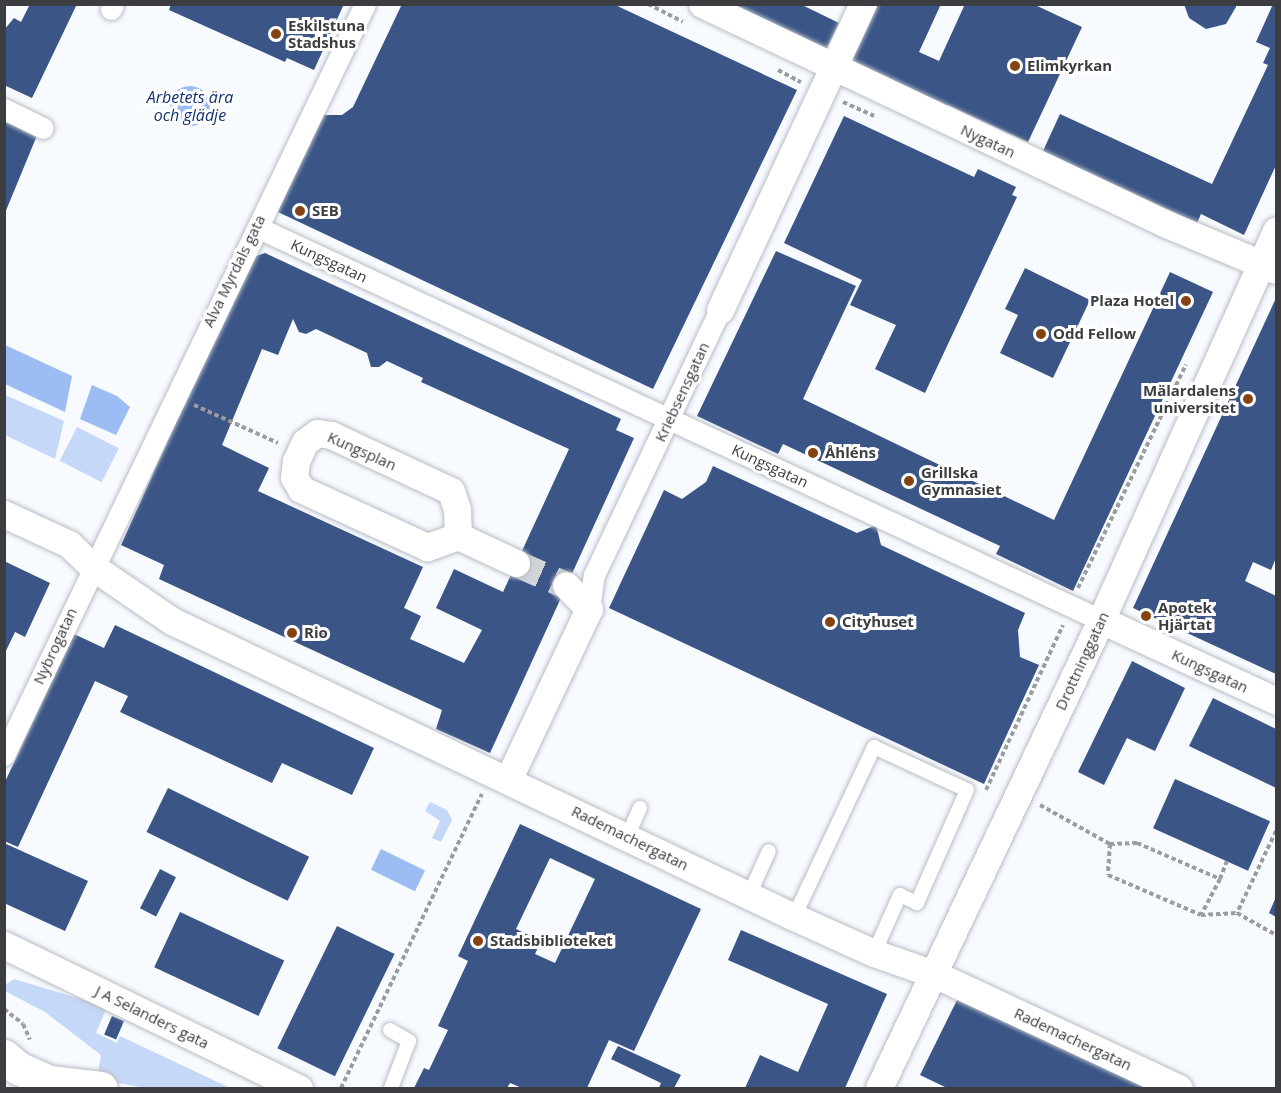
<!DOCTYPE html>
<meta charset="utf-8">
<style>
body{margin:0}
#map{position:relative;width:1281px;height:1093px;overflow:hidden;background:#f7faff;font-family:"Open Sans",sans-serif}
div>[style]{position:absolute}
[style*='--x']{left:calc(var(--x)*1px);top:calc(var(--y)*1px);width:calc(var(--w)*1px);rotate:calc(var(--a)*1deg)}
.green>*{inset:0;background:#c6d8f7;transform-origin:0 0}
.water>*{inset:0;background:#9cbcf4;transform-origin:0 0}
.round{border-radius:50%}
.building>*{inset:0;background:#3a5586;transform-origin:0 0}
.minor-tunnel>*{height:27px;margin-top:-13.5px;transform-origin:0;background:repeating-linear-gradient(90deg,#d1d4d9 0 27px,transparent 0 41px)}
.path>*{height:4px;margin-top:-2px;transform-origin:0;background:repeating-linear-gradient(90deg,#9a9ca0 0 4.5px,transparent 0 7.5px)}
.roads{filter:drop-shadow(0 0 2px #b8bcc4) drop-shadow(0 0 2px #b8bcc4)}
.service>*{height:14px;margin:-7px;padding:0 7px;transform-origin:7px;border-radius:7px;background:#fff}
.pedestrian>*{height:21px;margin:-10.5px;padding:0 10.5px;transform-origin:10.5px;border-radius:10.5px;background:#fff}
.minor>*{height:27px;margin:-13.5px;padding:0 13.5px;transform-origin:13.5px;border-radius:13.5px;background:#fff}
.tertiary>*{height:33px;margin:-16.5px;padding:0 16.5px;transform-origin:16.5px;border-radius:16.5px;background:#fff}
.dots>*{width:16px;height:16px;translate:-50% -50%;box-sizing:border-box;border:3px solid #fff;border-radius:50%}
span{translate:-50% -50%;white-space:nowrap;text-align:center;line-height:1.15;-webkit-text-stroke:6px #fff;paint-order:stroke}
.poi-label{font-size:15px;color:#3b3d40;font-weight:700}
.left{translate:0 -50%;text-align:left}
.right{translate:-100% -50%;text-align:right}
.street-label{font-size:15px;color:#3b3d40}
.water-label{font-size:16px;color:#103272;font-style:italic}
.frame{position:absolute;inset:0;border:6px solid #3b3d40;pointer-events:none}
</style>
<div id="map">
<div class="green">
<div style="clip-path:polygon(5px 395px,64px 421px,55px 459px,5px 435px)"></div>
<div style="left:77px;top:427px;width:47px;height:38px;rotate:27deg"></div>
<div style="clip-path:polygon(430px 802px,447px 810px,452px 820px,441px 842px,432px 838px,440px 821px,425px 811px)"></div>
<div style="clip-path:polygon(14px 979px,107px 1007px,96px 1033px,117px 1043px,120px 1036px,230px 1088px,146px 1088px,97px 1079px,101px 1055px,45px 1012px,5px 991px,5px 985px)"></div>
</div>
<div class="water">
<div class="round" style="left:170px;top:86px;width:40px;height:40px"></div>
<div style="clip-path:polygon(5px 345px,72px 376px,65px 412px,5px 384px)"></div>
<div style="clip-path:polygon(92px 385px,117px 396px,130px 407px,116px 435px,80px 419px)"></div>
<div style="left:381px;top:849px;width:49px;height:23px;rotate:26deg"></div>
</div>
<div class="building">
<div style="clip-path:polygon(30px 4px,77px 4px,32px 98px,4px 85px,4px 30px,14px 18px,21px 22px)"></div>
<div style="clip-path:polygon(171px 4px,344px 4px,314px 70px,287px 58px,285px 62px,169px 10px)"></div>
<div style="clip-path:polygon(402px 4px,613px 4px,797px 90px,653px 389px,278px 212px,322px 115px,342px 115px,353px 107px)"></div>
<div style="clip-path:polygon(738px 4px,800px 4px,839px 23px,825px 52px,735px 10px)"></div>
<div style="clip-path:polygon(878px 4px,941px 4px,919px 52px,939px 61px,965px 4px,1033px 4px,1082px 27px,1028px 142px,948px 105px,945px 111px,849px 67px)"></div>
<div style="clip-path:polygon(1184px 4px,1236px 4px,1236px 7px,1226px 24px,1206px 29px,1189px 18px)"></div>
<div style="clip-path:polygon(1273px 4px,1276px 4px,1276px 165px,1244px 235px,1201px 214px,1197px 223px,1043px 151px,1060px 114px,1212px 184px,1268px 65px,1263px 63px,1270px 48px,1256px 42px)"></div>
<div style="clip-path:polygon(844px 116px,974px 177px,978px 169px,1016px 187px,1012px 195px,1017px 197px,925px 393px,875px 369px,896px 325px,850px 305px,862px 280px,784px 243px)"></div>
<div style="clip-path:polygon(4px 120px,38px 133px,5px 213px,4px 213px)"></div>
<div style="clip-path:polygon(776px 251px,856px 286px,803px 399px,1054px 520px,1170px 272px,1213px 292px,1073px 591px,996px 554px,1000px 546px,783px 444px,778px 454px,697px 416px)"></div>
<div style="clip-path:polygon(evenodd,265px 253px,621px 419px,616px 430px,634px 438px,490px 753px,436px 729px,442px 710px,159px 579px,164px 565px,121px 545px,250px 258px,265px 253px,293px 319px,299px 332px,306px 334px,316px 329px,367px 353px,371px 367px,379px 367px,387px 361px,423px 378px,421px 382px,569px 449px,503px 592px,454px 569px,436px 608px,482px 630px,464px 663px,410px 639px,421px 616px,404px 608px,423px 567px,258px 491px,269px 468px,222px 445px,262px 349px,278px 355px,293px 319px)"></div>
<div style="clip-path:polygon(1025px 268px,1090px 300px,1053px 378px,1000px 353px,1018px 315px,1005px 309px)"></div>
<div style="clip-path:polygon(1276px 298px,1276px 558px,1271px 570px,1253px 562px,1245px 581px,1276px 596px,1276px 674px,1133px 608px)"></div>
<div style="clip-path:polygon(713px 466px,857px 533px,876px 525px,881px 545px,1025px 613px,1018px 630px,1020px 657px,1039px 665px,984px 784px,609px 608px,664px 490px,682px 499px,706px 482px)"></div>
<div style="clip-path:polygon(4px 561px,50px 583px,25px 637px,15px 632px,4px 655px)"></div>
<div style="clip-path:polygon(115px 625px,374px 748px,352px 795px,282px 763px,272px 783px,120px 712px,128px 696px,95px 681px,18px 847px,4px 841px,4px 784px,74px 634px,104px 648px)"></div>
<div style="clip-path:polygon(1132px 661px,1185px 688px,1155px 751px,1127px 738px,1104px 785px,1078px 772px)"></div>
<div style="clip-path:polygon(1213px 698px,1276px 729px,1276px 788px,1189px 746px)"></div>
<div style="left:1175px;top:779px;width:104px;height:54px;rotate:24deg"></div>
<div style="left:168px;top:788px;width:157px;height:49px;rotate:26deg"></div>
<div style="clip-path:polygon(evenodd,520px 824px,701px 909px,634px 1051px,609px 1040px,587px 1088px,522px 1088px,510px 1083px,507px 1088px,414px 1088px,424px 1068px,429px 1070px,448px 1030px,438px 1026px,468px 961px,458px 956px,520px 824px,550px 858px,595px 879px,555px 963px,535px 954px,541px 941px,516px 929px,550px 858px)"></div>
<div style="clip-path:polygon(4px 843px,88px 881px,65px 931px,4px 903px)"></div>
<div style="left:160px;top:869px;width:18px;height:44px;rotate:27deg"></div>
<div style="clip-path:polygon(1276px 897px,1276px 917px,1269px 913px)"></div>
<div style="left:180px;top:912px;width:115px;height:61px;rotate:25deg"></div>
<div style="left:337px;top:926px;width:64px;height:136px;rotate:26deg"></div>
<div style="clip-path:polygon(741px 930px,887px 994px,845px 1088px,745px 1088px,760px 1055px,798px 1072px,828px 1004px,728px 960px)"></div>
<div style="clip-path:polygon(958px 998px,1145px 1088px,947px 1088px,920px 1075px)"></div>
<div style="left:112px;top:1016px;width:13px;height:20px;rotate:23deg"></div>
<div style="clip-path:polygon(618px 1046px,681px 1075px,674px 1088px,659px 1088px,661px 1083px,611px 1059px)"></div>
</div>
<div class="minor-tunnel">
<div style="--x:516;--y:563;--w:55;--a:23.7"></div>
</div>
<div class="path">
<div style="--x:648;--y:4;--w:39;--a:27"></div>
<div style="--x:778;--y:70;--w:26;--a:28"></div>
<div style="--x:843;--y:102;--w:34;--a:24"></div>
<div style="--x:194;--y:405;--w:92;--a:24.3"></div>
<div style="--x:1078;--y:588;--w:248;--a:-64.2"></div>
<div style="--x:986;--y:790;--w:182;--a:-65"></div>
<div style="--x:1040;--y:805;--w:80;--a:29.1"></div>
<div style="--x:1110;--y:844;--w:31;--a:94"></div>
<div style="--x:1108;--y:875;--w:101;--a:23.3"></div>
<div style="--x:1201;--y:915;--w:36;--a:-3"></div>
<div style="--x:1276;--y:831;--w:91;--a:115.4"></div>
<div style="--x:1237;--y:913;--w:45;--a:29.4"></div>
<div style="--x:1110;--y:844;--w:27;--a:-2"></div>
<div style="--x:1137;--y:843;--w:90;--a:23.4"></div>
<div style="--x:1220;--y:879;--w:41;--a:117.8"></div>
<div style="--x:1220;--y:879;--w:19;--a:-69"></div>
<div style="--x:4;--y:1009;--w:24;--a:38"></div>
<div style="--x:23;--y:1024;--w:17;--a:66"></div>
<div style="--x:341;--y:1088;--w:326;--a:-64.4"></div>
</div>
<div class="roads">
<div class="service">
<div style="--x:627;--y:837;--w:32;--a:-66"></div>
<div style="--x:749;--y:895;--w:48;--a:-65.6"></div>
<div style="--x:794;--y:917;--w:188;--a:-64.8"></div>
<div style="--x:874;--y:747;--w:102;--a:24.8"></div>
<div style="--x:967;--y:790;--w:124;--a:113.9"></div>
<div style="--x:917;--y:903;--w:19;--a:-155"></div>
<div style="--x:900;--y:895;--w:64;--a:114.1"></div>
<div style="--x:390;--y:1030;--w:22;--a:30"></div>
<div style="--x:409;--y:1041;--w:50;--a:111"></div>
</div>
<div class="pedestrian">
<div style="--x:111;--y:9;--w:5;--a:-68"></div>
<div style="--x:4;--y:109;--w:43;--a:26"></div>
<div style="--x:263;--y:230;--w:924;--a:24.96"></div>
<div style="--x:589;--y:609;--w:34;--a:-82"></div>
<div style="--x:594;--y:575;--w:293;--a:-64.6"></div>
<div style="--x:4;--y:755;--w:833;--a:-64.33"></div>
</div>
<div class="minor">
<div style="--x:702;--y:4;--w:511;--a:25.36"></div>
<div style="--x:1164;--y:223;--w:121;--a:22.8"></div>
<div style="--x:720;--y:310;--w:338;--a:-65"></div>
<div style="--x:317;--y:433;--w:14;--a:8"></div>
<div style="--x:331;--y:435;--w:132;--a:25"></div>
<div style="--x:451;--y:491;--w:19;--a:72"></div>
<div style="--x:457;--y:509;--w:27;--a:88"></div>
<div style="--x:458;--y:536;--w:33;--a:160"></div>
<div style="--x:427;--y:547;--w:139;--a:-155.3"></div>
<div style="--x:301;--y:489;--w:14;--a:-120"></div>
<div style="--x:294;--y:477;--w:16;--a:-83"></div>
<div style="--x:296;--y:461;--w:21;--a:-65"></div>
<div style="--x:305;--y:442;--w:15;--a:-37"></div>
<div style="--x:4;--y:514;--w:72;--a:24.8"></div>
<div style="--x:69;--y:544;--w:33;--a:44"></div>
<div style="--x:93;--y:567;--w:96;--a:34.4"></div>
<div style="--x:172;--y:621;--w:689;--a:25.45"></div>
<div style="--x:794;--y:917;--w:88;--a:24.2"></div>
<div style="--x:874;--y:953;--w:64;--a:19.3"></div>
<div style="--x:934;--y:974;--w:270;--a:25"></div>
<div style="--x:458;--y:536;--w:64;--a:25"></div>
<div style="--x:1101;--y:620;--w:193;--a:24.8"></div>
<div style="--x:508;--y:780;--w:189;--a:-64.7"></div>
<div style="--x:589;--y:609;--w:33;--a:-134"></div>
<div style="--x:4;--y:945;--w:328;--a:25.9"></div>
<div style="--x:879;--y:1088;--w:518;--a:-64.62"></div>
<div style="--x:1101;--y:620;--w:427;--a:-65.8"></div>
</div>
<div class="tertiary">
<div style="--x:4;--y:1056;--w:18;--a:41"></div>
<div style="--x:18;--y:1068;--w:34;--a:24"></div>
<div style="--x:49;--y:1082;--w:52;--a:6.6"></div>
</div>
</div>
<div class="dots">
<div style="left:276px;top:34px;background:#854312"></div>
<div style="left:1015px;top:66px;background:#854312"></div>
<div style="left:300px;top:211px;background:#854312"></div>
<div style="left:1186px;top:301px;background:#854312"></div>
<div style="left:1041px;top:334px;background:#854312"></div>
<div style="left:1248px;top:399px;background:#854312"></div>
<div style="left:813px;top:453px;background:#854312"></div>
<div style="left:909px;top:481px;background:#854312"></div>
<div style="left:1146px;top:616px;background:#854312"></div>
<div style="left:830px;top:622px;background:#854312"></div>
<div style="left:292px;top:633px;background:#854312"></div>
<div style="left:478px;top:941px;background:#854312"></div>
</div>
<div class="poi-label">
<span class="left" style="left:288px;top:34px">Eskilstuna<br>Stadshus</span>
<span class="left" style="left:1027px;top:66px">Elimkyrkan</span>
<span class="left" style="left:312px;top:211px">SEB</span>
<span class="right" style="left:1174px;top:301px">Plaza Hotel</span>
<span class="left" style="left:1053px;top:334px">Odd Fellow</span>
<span class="right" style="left:1236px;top:399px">Mälardalens<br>universitet</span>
<span class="left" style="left:825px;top:453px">Åhléns</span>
<span class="left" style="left:921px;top:481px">Grillska<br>Gymnasiet</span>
<span class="left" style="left:1158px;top:616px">Apotek<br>Hjärtat</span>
<span class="left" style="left:842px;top:622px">Cityhuset</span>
<span class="left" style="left:304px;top:633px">Rio</span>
<span class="left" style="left:490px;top:941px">Stadsbiblioteket</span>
</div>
<div class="street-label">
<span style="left:988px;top:141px;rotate:25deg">Nygatan</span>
<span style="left:329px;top:261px;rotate:25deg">Kungsgatan</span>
<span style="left:234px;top:271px;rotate:-64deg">Alva Myrdals gata</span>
<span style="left:682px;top:392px;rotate:-65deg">Kriebsensgatan</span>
<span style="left:362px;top:451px;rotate:24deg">Kungsplan</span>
<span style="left:770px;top:466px;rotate:25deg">Kungsgatan</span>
<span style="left:55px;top:646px;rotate:-65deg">Nybrogatan</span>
<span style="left:1082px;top:661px;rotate:-65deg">Drottninggatan</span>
<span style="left:1210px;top:671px;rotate:25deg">Kungsgatan</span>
<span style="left:630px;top:838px;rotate:26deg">Rademachergatan</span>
<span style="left:152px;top:1017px;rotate:26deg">J A Selanders gata</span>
<span style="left:1073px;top:1039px;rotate:25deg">Rademachergatan</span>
</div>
<div class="water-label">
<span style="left:190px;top:106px">Arbetets ära<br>och glädje</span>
</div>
<div class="frame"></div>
</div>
